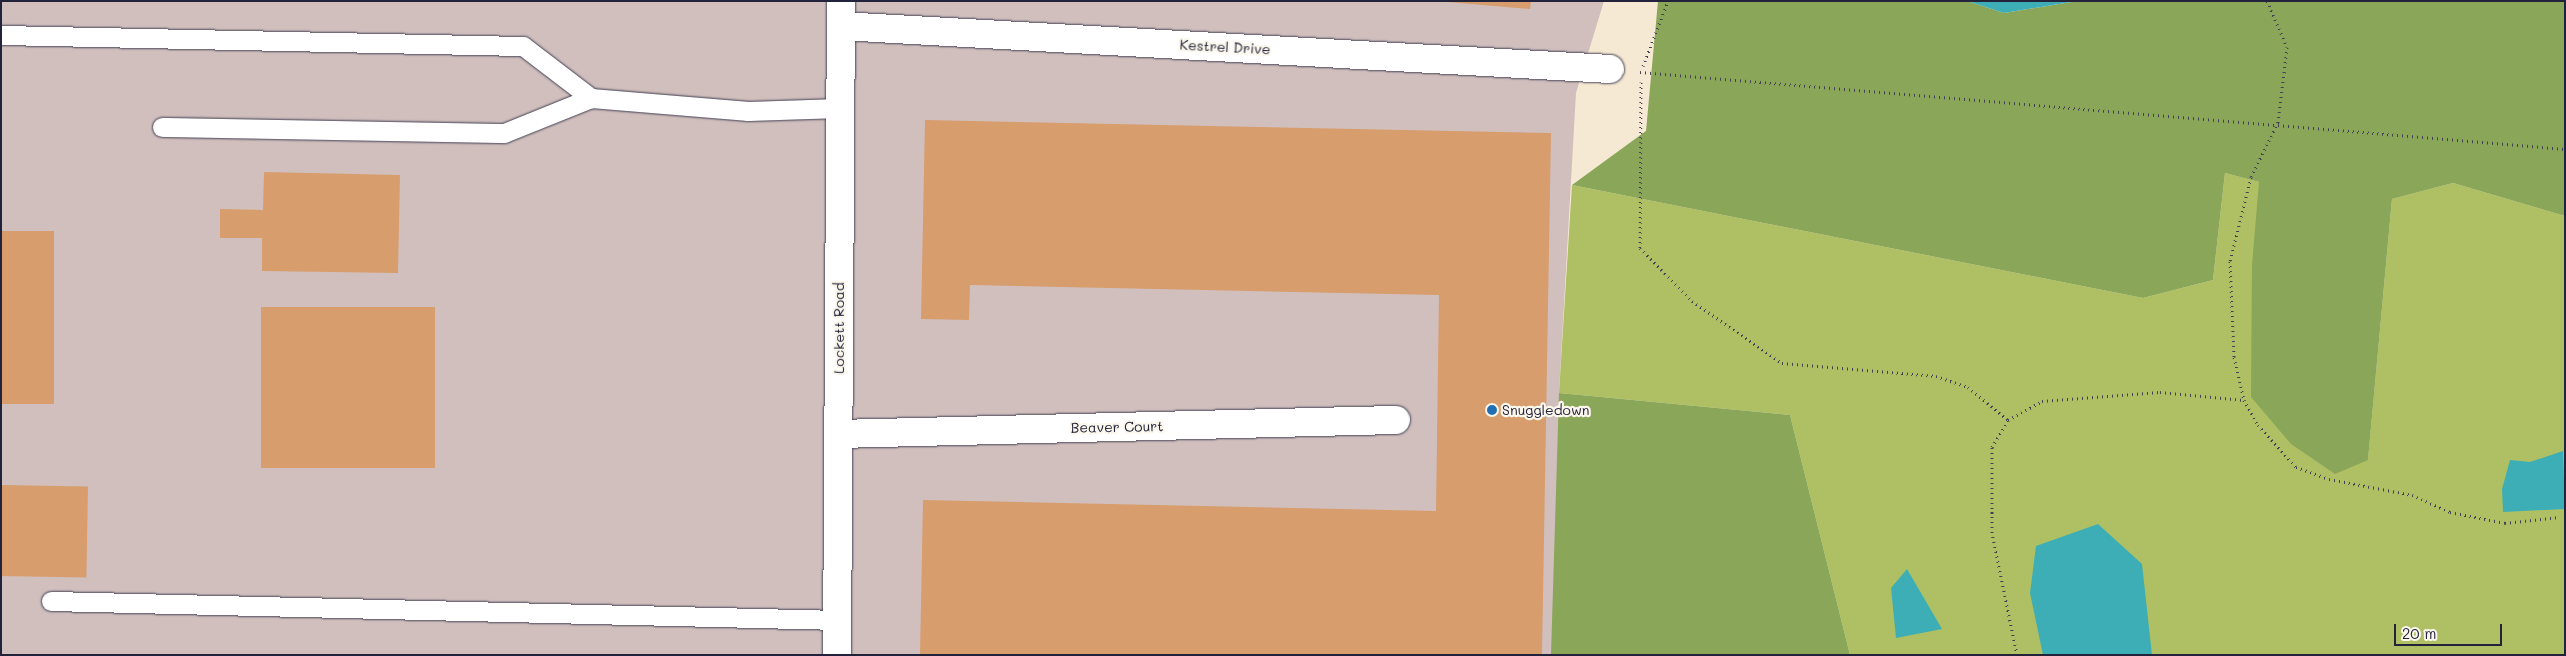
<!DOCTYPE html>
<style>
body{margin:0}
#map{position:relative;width:2566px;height:656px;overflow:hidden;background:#f6e9d3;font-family:Mali,sans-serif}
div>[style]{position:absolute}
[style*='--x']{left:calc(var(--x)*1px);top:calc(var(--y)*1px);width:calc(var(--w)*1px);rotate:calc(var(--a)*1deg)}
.industrial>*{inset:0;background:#d1bfbe}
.green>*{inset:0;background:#aec063}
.forest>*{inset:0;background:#8aa659}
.water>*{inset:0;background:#3daeb5}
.building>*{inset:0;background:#d79d6c;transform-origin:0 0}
.path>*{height:3px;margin-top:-1.5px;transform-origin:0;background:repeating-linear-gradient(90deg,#424052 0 1px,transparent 0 5px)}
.roads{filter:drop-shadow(0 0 1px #424052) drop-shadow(0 0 1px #424052)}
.service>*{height:19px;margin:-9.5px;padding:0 9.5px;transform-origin:9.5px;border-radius:9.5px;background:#fff}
.minor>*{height:28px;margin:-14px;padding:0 14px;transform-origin:14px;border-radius:14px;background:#fff}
.dots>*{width:14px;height:14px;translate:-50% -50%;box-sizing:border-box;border:2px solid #fbf7ec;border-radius:50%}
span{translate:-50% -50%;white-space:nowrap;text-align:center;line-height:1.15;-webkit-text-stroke:4.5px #fbf7ec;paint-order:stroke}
.street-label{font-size:14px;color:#22223b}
.poi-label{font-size:14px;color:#22223b}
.left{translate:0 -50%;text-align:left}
.frame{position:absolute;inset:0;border:2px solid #22223b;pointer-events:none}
.scale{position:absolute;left:2394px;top:624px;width:108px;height:22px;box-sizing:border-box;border:2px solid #22223b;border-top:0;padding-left:6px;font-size:15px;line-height:18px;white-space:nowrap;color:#22223b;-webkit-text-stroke:4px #fbf7ec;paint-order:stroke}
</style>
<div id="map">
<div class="industrial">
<div style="clip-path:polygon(1px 1px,1604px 1px,1576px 93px,1559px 393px,1564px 655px,1px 655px)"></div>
</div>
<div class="green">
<div style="clip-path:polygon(2225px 173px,2259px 182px,2368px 459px,2392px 199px,2453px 183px,2565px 216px,2565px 655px,1850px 655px,1790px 415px,1559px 393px,1572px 185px,2143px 298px,2213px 280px)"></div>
</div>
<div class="forest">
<div style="clip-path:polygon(1658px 1px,1967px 1px,2004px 13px,2077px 1px,2565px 1px,2565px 216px,2453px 183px,2392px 199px,2368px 460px,2335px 474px,2291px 444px,2251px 397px,2252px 265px,2259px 182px,2225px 173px,2213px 280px,2143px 298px,1572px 185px,1646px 131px)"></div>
<div style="clip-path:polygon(1559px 393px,1790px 415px,1850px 655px,1551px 655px)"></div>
</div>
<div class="water">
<div style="clip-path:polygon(1967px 1px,2077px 1px,2004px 13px)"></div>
<div style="clip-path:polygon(2563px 451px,2565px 509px,2503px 512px,2502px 489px,2510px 460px,2530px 462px)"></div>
<div style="clip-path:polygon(2098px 524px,2142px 564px,2152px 655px,2043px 655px,2030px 593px,2036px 546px)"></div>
<div style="clip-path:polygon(1907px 569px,1942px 629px,1896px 638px,1891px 588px)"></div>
</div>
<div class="building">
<div style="clip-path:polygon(1435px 1px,1531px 1px,1530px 9px)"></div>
<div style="clip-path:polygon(925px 120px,1551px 133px,1542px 655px,920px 655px,923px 500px,1436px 511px,1439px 295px,970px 285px,969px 320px,921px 319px)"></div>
<div style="clip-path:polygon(264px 172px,400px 175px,398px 273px,262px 271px,262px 238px,220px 238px,220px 209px,263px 210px)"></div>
<div style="left:1px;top:231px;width:53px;height:173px"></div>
<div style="left:261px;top:307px;width:174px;height:161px"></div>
<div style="left:1px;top:485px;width:87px;height:91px;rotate:1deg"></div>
</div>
<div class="path">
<div style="--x:2267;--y:1;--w:50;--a:66.5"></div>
<div style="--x:2287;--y:47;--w:76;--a:96.8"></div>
<div style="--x:2278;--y:122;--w:61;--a:116.1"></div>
<div style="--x:2251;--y:177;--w:87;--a:104"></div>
<div style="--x:2230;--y:261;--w:96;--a:87.6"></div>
<div style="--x:2234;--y:357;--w:44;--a:76.9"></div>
<div style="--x:2244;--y:400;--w:29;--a:61"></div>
<div style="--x:2258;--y:425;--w:57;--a:47.9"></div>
<div style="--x:2296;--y:467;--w:35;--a:20"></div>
<div style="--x:2329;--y:479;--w:85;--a:10.9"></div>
<div style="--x:2412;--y:495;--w:42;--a:24.1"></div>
<div style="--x:2450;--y:512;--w:56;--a:11.3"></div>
<div style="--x:2505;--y:523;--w:54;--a:-6.3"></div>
<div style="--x:1643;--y:66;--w:70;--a:-69"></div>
<div style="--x:1640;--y:72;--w:928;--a:4.76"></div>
<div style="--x:1641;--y:82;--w:166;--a:90.3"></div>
<div style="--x:1640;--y:248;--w:74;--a:45.5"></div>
<div style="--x:1692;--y:301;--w:109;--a:34.6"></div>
<div style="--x:1782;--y:363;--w:155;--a:4.8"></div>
<div style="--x:1936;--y:376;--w:34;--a:19"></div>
<div style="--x:1968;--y:387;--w:52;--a:39.5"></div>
<div style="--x:2017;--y:655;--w:125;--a:-101.6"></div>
<div style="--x:1992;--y:533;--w:86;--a:-90"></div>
<div style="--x:1992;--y:447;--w:31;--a:-59"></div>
<div style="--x:2008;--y:420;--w:39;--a:-29"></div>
<div style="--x:2042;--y:401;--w:118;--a:-4.4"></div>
<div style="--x:2160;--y:392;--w:84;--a:5.4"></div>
</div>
<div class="roads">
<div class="service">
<div style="--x:1;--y:35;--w:522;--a:1.21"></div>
<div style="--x:523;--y:46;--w:86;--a:37.4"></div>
<div style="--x:162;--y:127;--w:342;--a:1"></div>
<div style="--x:504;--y:133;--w:94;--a:-21.9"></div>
<div style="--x:591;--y:98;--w:158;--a:4.7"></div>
<div style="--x:748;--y:111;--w:92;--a:-1.9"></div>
<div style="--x:51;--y:601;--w:786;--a:1.38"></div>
</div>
<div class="minor">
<div style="--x:841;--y:26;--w:770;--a:3.2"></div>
<div style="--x:838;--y:434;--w:558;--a:-1.44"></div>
<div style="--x:837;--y:655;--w:654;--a:-89.65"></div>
</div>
</div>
<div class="dots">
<div style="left:1492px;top:410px;background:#1f6fb2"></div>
</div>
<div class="street-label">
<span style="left:1225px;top:47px;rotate:3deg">Kestrel Drive</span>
<span style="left:839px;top:328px;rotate:-90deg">Lockett Road</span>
<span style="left:1117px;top:427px;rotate:-1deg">Beaver Court</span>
</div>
<div class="poi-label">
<span class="left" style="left:1502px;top:410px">Snuggledown</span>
</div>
<div class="frame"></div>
<div class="scale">20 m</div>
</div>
